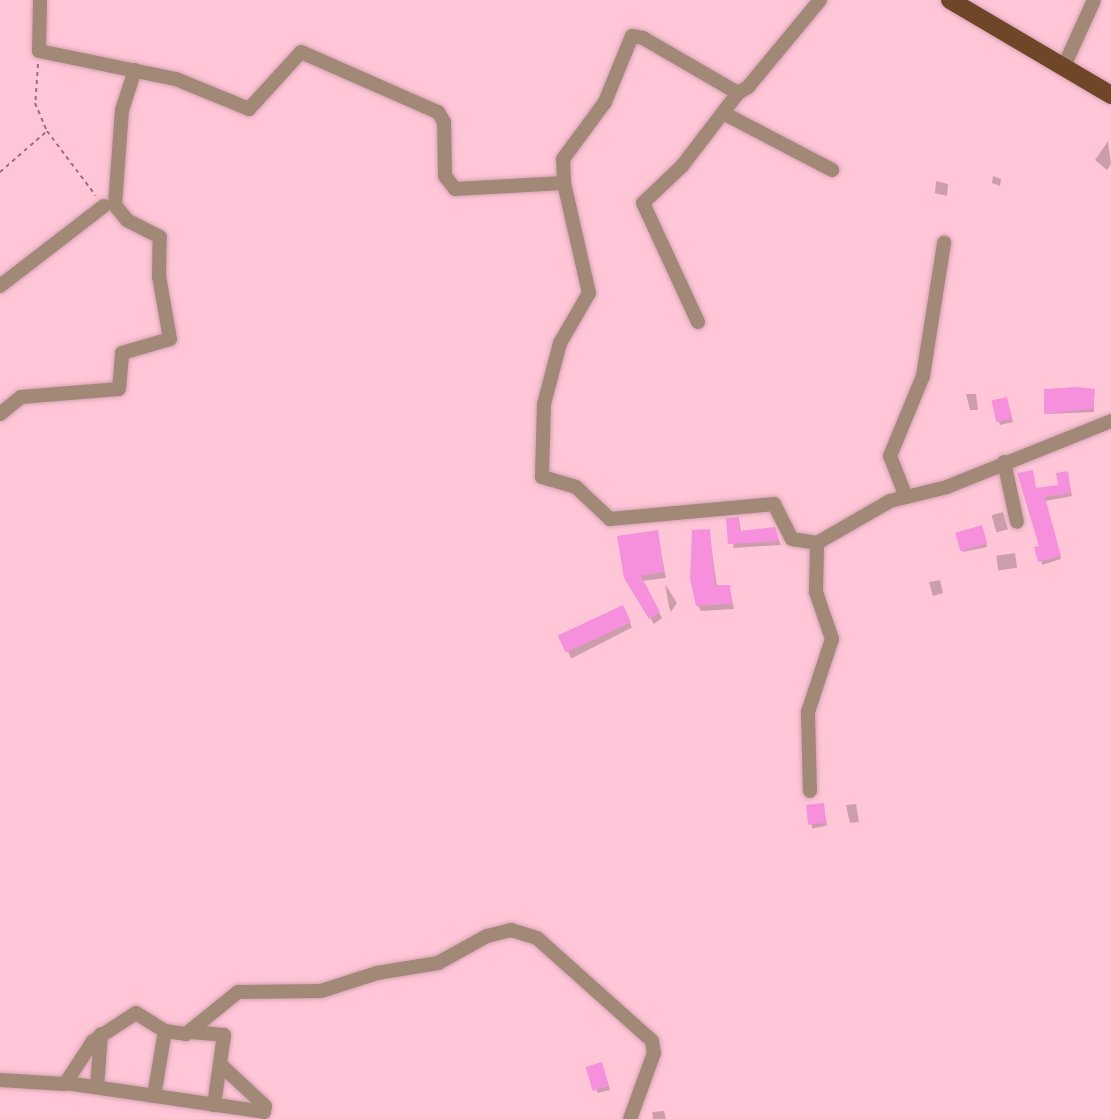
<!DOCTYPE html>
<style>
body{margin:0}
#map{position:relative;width:1111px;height:1119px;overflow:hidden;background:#ffc6d8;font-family:"Varela Round",sans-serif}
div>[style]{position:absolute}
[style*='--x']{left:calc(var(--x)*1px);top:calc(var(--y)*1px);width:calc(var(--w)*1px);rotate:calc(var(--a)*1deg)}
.shadow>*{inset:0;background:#0003;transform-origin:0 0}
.building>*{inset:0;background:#f68fdc;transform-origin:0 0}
.path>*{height:2px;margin-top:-1px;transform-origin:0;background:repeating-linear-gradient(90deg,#9a717f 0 4px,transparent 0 8px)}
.roads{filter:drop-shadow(0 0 2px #d7a4b4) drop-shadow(0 0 2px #d7a4b4)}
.minor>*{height:14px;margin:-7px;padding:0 7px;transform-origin:7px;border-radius:7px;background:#a18877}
.major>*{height:18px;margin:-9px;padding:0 9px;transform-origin:9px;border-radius:9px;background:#6f4627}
span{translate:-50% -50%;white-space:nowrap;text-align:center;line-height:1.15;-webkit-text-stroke:6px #fef7f9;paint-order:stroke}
</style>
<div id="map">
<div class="shadow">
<div style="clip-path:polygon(1108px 141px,1111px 164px,1107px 170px,1095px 160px)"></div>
<div style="clip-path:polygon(993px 176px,1001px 179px,1000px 186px,992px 183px)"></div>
<div style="clip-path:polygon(936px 181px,948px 184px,947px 196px,935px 193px)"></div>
<div style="clip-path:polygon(1094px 391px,1094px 412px,1046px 414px)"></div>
<div style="clip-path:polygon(966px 394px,976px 394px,978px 410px,970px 410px)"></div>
<div style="clip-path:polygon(994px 402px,1008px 403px,1013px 422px,1000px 425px)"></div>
<div style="clip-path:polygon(1032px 472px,1036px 490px,1060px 486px,1067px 473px,1072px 496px,1045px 501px,1061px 559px,1042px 565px)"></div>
<div style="left:1003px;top:512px;width:18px;height:12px;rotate:74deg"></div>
<div style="clip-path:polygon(739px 519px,741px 533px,774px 529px,781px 545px,733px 548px)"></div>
<div style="clip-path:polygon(709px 531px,717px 587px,729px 587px,734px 609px,701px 611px,698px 606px)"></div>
<div style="clip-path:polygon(983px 531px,987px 547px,963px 552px,961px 549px)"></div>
<div style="clip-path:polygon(657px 532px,666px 578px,642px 581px,662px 618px,654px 624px,626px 578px)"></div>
<div style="left:1015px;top:553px;width:15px;height:19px;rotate:82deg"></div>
<div style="clip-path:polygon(940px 580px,943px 593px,933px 596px,929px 582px)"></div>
<div style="clip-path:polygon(665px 584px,677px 603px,671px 612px,669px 607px)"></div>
<div style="left:622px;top:608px;width:22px;height:68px;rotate:63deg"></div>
<div style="clip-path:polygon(856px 804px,859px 822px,850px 823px,846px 805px)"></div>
<div style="left:823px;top:805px;width:21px;height:15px;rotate:79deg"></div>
<div style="clip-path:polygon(603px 1068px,610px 1090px,598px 1093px,596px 1090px)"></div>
<div style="clip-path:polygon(664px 1111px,666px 1119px,653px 1119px,652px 1112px)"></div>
</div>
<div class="building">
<div style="clip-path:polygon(1078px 387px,1095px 389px,1093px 409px,1044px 414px,1044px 389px)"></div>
<div style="left:1007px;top:397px;width:22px;height:16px;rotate:77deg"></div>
<div style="clip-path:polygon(1033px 470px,1036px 488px,1058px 485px,1056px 473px,1068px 471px,1071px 493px,1045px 497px,1061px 556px,1038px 562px,1034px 547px,1039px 546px,1017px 473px)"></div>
<div style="clip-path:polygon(739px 517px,739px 531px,775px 527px,779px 541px,728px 544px,726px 518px)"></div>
<div style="left:982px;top:525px;width:19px;height:28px;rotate:74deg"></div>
<div style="clip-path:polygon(710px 529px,715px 585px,730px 585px,732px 604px,696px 606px,690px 579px,692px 530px)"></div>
<div style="clip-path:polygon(658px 530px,664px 572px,641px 576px,660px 612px,649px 619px,624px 578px,617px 536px)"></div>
<div style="left:623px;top:605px;width:19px;height:72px;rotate:65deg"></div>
<div style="left:824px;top:803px;width:20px;height:18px;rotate:84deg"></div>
<div style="left:602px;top:1062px;width:25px;height:17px;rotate:74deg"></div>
</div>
<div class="path">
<div style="--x:38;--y:64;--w:39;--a:94"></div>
<div style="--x:35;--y:103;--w:30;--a:67"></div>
<div style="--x:0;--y:172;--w:62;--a:-41.1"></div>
<div style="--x:47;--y:131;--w:81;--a:53"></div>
</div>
<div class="roads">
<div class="minor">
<div style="--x:40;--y:0;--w:51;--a:91.1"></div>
<div style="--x:39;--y:51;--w:140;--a:11.6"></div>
<div style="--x:176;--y:79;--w:79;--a:22.3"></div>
<div style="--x:249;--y:109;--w:77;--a:-47.6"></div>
<div style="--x:301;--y:52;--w:150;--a:23.7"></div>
<div style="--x:438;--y:112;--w:12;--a:59"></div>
<div style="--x:444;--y:122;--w:54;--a:88.9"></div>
<div style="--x:445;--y:176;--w:16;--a:52"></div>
<div style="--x:455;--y:189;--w:109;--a:-3.2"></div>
<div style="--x:564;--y:183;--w:24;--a:-92"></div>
<div style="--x:563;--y:159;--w:71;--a:-53.6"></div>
<div style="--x:605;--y:102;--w:71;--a:-67.8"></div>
<div style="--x:632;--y:36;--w:11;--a:10"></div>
<div style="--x:643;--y:38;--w:110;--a:30.1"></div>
<div style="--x:738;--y:93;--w:12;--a:-31"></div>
<div style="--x:748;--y:87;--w:113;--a:-50.4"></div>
<div style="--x:1065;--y:64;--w:70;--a:-65.6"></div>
<div style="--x:725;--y:114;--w:121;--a:27.6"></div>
<div style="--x:564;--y:183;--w:113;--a:77.2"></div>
<div style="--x:589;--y:293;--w:58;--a:120.1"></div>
<div style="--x:560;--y:343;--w:63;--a:104.7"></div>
<div style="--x:544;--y:404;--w:73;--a:91.6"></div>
<div style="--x:542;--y:477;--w:35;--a:16"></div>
<div style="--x:576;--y:487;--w:47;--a:43.3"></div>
<div style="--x:610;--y:519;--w:165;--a:-5.2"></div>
<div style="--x:774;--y:504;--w:39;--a:63"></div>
<div style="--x:792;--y:539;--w:25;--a:9"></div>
<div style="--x:0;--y:286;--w:131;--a:-37.6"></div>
<div style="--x:698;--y:322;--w:131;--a:-114.8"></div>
<div style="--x:643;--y:203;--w:54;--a:-43.5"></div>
<div style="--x:682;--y:166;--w:92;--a:-52.5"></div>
<div style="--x:0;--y:414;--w:27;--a:-39"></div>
<div style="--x:21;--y:397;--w:98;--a:-4.7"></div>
<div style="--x:119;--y:389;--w:36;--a:-85"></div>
<div style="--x:122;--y:353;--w:50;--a:-16.3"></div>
<div style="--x:170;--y:339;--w:64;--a:-99.9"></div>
<div style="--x:159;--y:276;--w:39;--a:-89"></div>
<div style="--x:160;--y:237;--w:37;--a:-153"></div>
<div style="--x:127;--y:220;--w:19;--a:-129"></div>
<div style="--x:115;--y:205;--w:95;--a:-85.8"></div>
<div style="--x:122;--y:110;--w:42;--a:-72"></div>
<div style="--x:1004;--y:462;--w:61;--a:77.8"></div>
<div style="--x:906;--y:497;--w:44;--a:-111.3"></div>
<div style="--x:890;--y:456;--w:87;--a:-67.6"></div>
<div style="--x:923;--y:376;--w:135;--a:-81"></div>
<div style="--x:810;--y:791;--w:79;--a:-91.5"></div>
<div style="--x:808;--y:712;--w:77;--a:-71.8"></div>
<div style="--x:832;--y:639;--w:50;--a:-108.8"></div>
<div style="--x:816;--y:592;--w:49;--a:-88.8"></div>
<div style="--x:817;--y:543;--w:84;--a:-29.9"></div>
<div style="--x:890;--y:501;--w:59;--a:-13.8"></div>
<div style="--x:947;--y:487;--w:177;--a:-21.9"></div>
<div style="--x:191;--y:1032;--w:33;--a:5"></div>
<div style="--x:224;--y:1035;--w:71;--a:98.1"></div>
<div style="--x:0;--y:1080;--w:65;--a:3.5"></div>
<div style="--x:65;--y:1084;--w:51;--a:-56.9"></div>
<div style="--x:93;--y:1041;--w:51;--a:-33.1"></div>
<div style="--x:136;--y:1013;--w:34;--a:32"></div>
<div style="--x:165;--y:1031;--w:21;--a:8"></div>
<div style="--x:186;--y:1034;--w:67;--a:-38.9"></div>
<div style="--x:238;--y:992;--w:83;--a:-0.7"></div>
<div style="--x:321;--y:991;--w:59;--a:-17.8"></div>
<div style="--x:377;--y:973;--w:62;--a:-9.3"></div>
<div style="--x:438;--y:963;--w:56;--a:-28.9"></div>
<div style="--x:487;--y:936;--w:25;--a:-14"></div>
<div style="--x:511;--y:930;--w:27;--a:17"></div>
<div style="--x:537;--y:938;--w:154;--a:41.8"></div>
<div style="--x:652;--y:1041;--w:12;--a:81"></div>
<div style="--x:654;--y:1053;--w:70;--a:110"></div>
<div style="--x:66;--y:1083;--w:200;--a:8.3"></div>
<div style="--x:264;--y:1112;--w:6;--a:-81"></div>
<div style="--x:265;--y:1106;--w:60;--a:-137"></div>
<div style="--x:97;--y:1087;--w:53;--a:-85.7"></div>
<div style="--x:154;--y:1096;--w:66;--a:-80.4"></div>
</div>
<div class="major">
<div style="--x:950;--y:0;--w:187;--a:30.5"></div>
</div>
</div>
</div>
